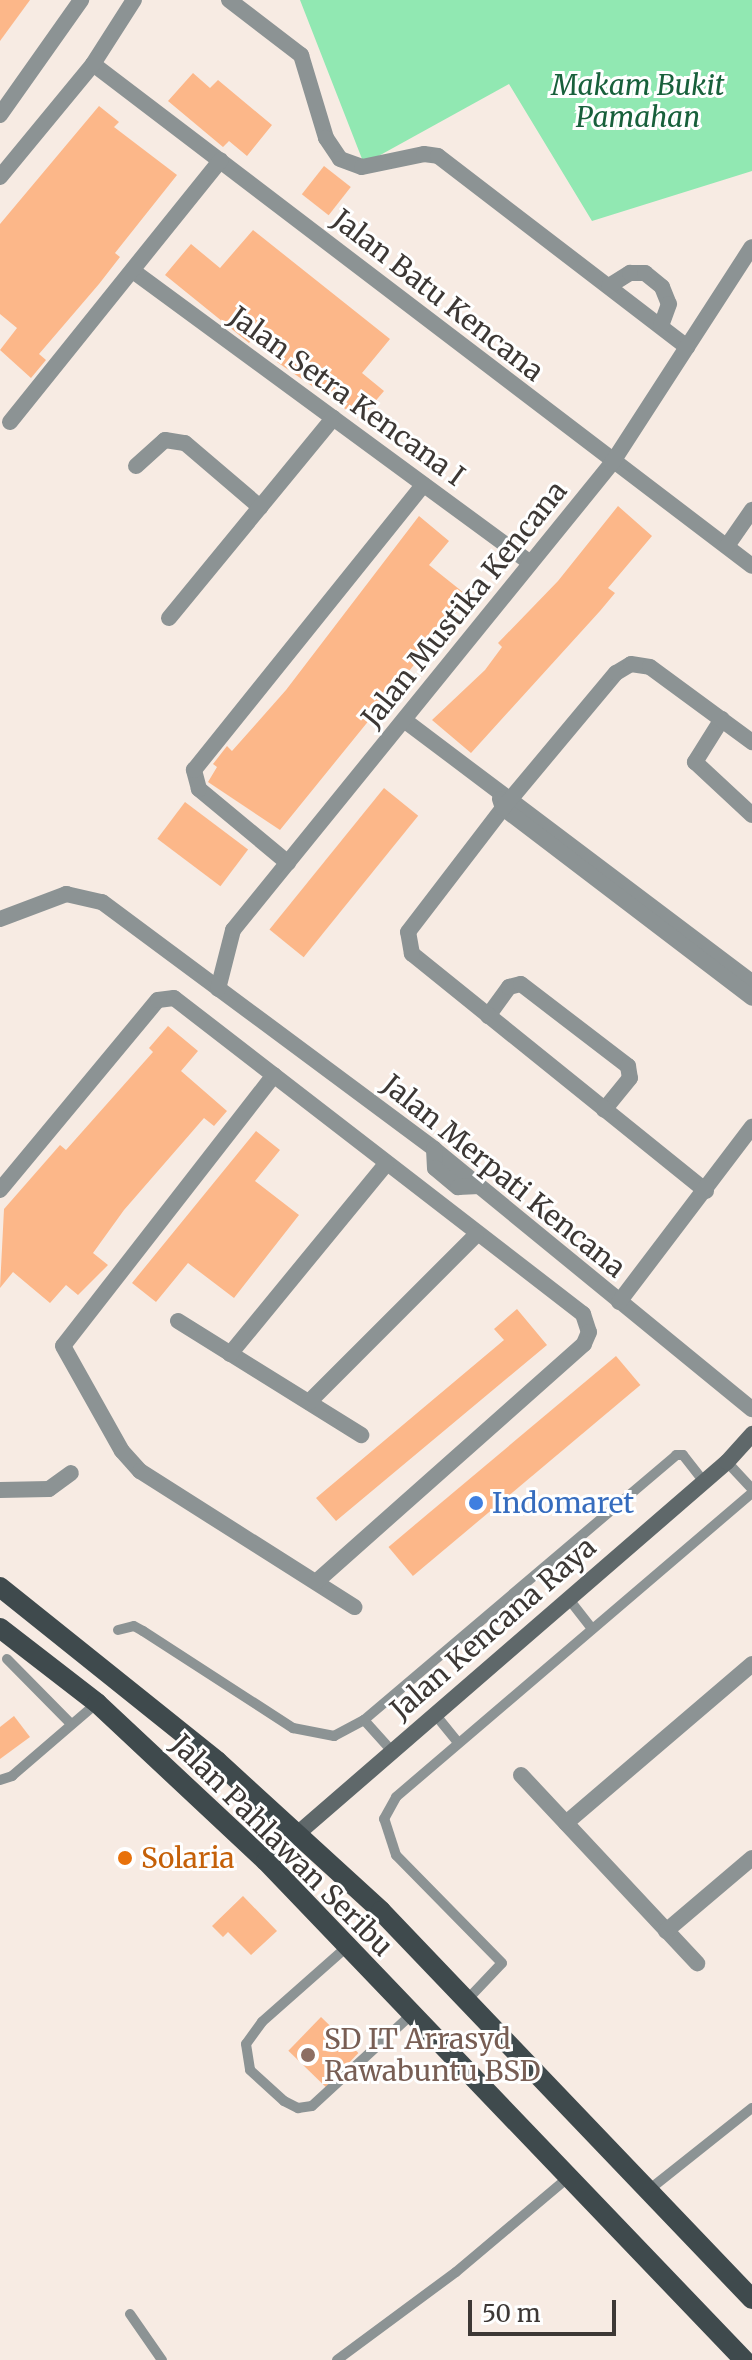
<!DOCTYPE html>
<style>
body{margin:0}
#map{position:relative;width:752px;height:2360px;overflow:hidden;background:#f7ebe3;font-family:Merriweather,serif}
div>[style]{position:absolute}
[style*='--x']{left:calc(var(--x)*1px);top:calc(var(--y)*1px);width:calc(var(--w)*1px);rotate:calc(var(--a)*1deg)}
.green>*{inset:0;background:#91e8b2}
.building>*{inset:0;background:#fcb789;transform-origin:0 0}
.lane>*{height:10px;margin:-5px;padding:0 5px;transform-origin:5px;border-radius:5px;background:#8c9394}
.street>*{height:16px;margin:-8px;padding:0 8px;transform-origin:8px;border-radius:8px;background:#8c9394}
.secondary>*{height:16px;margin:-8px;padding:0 8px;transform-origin:8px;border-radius:8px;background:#5f686a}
.primary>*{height:20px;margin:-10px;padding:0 10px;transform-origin:10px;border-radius:10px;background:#3f4a4d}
.dots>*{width:22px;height:22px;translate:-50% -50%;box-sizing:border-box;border:4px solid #fff;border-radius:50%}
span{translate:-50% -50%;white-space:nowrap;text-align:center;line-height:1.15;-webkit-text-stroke:6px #fff;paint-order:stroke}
.park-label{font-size:28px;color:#18603b;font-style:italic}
.street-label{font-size:28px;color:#3d3835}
.shop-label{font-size:28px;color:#366cbe}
.left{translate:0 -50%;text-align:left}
.food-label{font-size:28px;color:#c56008}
.education-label{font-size:28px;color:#785e54}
.scale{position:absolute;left:468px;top:2300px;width:148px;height:36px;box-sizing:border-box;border:4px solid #3d3835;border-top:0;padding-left:10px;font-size:24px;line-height:28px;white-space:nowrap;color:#3d3835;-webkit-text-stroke:6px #fff;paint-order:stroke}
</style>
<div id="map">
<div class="green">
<div style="clip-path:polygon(300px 0,752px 0,752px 171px,592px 221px,509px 84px,364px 164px)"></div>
</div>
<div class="building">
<div style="clip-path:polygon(0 0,30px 0,0 41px)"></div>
<div style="clip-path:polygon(193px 73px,210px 88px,218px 80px,272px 125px,247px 156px,229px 141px,223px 147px,168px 101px)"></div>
<div style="clip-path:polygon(99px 106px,119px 122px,114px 127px,177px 175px,115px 253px,120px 257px,99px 284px,39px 354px,46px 360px,31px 378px,0 350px,17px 328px,0 314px,0 224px)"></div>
<div style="left:324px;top:166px;width:34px;height:36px;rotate:38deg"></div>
<div style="clip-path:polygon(253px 230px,390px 339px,362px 373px,384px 391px,360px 419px,277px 362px,283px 354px,257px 334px,249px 343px,165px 275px,191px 244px,220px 268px)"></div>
<div style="clip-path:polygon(618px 506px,652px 536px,608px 588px,615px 593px,600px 611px,471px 753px,432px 720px,485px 670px,502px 647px,498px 643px,558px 581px)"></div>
<div style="clip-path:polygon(419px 516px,449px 541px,429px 565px,469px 597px,280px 830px,208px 782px,217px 767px,213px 764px,227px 746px,232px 751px,286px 690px)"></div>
<div style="left:384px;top:788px;width:44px;height:182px;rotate:39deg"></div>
<div style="left:185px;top:802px;width:79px;height:46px;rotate:37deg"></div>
<div style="clip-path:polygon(168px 1026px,198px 1051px,181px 1071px,227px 1111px,214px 1126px,204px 1118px,124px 1210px,93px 1253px,108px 1265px,78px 1295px,66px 1285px,50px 1303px,13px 1272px,0 1288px,4px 1209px,60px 1145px,66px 1150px,153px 1052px,149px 1048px)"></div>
<div style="clip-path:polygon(256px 1131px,280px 1150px,255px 1181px,299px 1215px,234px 1298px,188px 1263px,156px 1302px,132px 1283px)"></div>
<div style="clip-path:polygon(517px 1309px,547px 1345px,336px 1521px,316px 1498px,504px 1340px,494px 1329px)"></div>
<div style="left:616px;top:1356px;width:38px;height:297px;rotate:50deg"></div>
<div style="clip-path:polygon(14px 1716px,30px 1737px,0 1759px,0 1727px)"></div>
<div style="clip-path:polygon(243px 1896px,277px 1931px,251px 1955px,228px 1932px,223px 1937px,212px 1926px)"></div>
<div style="left:321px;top:2017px;width:52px;height:47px;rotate:44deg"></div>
</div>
<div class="lane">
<div style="--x:727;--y:1462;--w:37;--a:47"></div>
<div style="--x:568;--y:1598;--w:39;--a:52"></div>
<div style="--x:118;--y:1630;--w:16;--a:-14"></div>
<div style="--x:134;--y:1626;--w:10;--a:29"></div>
<div style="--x:143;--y:1631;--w:179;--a:32.9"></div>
<div style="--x:293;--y:1728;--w:42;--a:11"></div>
<div style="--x:334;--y:1736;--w:34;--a:-28"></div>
<div style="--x:364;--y:1720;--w:409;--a:-40.3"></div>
<div style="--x:676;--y:1455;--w:7;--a:0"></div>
<div style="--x:683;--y:1455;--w:34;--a:52"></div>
<div style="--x:7;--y:1659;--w:91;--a:45.4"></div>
<div style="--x:434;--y:1713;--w:36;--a:51"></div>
<div style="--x:364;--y:1720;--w:40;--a:48"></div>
<div style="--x:0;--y:1780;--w:13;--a:-18"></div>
<div style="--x:12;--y:1776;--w:112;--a:-40.7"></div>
<div style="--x:349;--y:1945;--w:116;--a:138.5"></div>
<div style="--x:262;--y:2022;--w:27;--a:126"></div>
<div style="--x:246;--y:2044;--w:26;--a:81"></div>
<div style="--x:250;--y:2070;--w:46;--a:42.4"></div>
<div style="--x:284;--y:2101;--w:16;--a:27"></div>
<div style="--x:298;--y:2108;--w:14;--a:-8"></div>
<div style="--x:312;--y:2106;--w:134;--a:-42.6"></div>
<div style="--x:466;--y:2001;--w:52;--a:-46.5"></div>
<div style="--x:502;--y:1963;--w:151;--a:-134.5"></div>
<div style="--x:396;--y:1855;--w:38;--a:-108"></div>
<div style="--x:384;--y:1819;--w:25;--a:-61"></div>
<div style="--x:396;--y:1797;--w:468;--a:-40.5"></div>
<div style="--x:650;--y:2189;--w:130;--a:-38.5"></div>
<div style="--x:130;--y:2314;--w:56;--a:55.2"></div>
<div style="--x:337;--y:2360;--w:148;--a:-36.5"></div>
<div style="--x:456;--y:2272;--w:149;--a:-40.1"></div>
</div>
<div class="street">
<div style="--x:229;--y:0;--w:91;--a:37.4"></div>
<div style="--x:301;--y:55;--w:87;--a:73.2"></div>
<div style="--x:326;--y:138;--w:25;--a:56"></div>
<div style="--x:340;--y:159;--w:23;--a:20"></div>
<div style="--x:362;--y:167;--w:63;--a:-11.8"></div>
<div style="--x:424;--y:154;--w:14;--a:8"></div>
<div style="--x:438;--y:156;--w:314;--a:37.5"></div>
<div style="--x:93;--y:64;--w:828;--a:37.3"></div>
<div style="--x:0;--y:115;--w:141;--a:-54.8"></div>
<div style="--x:0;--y:177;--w:146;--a:-50.5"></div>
<div style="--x:93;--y:64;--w:76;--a:-57.4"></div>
<div style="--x:133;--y:271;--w:493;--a:36.3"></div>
<div style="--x:609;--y:286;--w:25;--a:-32"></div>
<div style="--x:630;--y:273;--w:15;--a:0"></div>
<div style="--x:645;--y:273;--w:22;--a:39"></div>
<div style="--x:662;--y:287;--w:18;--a:68"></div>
<div style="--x:669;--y:304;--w:23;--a:110"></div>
<div style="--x:10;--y:422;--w:336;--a:-51.2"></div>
<div style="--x:136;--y:466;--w:39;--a:-42"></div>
<div style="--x:165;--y:440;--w:20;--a:9"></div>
<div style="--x:185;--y:443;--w:99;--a:40.5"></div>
<div style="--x:727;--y:546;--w:44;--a:-55.2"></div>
<div style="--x:169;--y:618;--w:259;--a:-50.6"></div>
<div style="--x:722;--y:719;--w:51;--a:122.1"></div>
<div style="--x:695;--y:762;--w:78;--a:42.9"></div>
<div style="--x:404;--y:720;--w:436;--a:37"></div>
<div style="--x:500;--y:799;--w:9;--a:72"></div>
<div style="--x:503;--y:808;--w:313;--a:37.3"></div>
<div style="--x:288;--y:863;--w:116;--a:-140.3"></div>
<div style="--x:199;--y:789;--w:20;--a:-105"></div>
<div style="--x:194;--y:770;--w:366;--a:-51.2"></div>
<div style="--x:0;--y:919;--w:71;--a:-20.7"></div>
<div style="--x:66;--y:894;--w:37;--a:13"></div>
<div style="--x:102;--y:902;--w:414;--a:36.6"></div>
<div style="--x:434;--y:1149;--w:411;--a:39.3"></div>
<div style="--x:218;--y:989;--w:61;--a:-75.7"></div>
<div style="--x:233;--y:930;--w:601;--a:-50.94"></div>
<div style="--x:612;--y:463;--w:257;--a:-57.1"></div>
<div style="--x:488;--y:1016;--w:36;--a:-54"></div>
<div style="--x:509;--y:987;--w:12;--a:-14"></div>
<div style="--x:521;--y:984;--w:135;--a:37.5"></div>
<div style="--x:628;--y:1066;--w:12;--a:81"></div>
<div style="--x:630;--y:1078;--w:41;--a:129.1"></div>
<div style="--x:274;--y:1075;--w:343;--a:127.9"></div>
<div style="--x:63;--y:1346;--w:120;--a:60.7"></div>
<div style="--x:122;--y:1451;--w:27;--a:48"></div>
<div style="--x:140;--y:1471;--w:254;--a:32.4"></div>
<div style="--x:434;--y:1149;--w:19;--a:87"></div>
<div style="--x:435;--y:1168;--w:30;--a:40"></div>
<div style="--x:458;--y:1187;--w:21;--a:-3"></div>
<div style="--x:0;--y:1190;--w:247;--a:-50.3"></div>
<div style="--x:158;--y:1000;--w:16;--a:-7"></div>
<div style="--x:174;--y:998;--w:517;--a:37.69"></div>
<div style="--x:583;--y:1314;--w:19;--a:72"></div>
<div style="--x:589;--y:1332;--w:13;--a:113"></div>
<div style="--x:584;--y:1344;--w:358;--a:138.4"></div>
<div style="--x:706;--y:1191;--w:378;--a:-141.1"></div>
<div style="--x:412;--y:954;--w:22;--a:-100"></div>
<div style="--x:408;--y:932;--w:156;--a:-52.5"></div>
<div style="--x:503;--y:808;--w:176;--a:-50.1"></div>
<div style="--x:616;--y:673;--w:17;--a:-31"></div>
<div style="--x:631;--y:664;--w:19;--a:9"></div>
<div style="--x:650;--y:667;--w:127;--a:36.3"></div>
<div style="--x:619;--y:1302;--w:220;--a:-52.8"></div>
<div style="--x:178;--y:1321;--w:216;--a:31.9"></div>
<div style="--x:230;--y:1354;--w:246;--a:-50.6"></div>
<div style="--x:309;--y:1402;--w:236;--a:-45"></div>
<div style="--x:0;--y:1490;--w:49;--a:-1.2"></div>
<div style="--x:49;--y:1489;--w:27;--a:-36"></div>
<div style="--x:521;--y:1775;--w:258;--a:46.9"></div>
<div style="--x:566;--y:1823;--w:245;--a:-40.5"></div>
<div style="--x:666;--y:1931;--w:113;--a:-40.3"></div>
</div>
<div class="secondary">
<div style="--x:266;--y:1861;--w:610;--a:-40.88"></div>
<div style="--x:727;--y:1462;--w:38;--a:-48"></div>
</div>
<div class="primary">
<div style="--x:0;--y:1587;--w:278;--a:38.7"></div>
<div style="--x:217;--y:1761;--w:222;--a:42.4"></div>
<div style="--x:381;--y:1911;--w:537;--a:46.28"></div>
<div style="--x:0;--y:1628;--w:123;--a:37.7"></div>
<div style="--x:97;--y:1703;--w:231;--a:43.1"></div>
<div style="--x:266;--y:1861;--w:691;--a:46.23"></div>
</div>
<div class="dots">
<div style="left:476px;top:1503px;background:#3f7fe0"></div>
<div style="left:125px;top:1858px;background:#e8710a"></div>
<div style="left:308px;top:2055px;background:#8d6e63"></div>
</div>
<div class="park-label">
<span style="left:638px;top:101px">Makam Bukit<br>Pamahan</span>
</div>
<div class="street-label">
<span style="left:438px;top:295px;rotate:38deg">Jalan Batu Kencana</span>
<span style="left:347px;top:396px;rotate:36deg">Jalan Setra Kencana I</span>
<span style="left:464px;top:604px;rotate:-51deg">Jalan Mustika Kencana</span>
<span style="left:504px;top:1176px;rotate:39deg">Jalan Merpati Kencana</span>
<span style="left:493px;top:1628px;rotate:-41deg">Jalan Kencana Raya</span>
<span style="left:282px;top:1845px;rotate:45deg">Jalan Pahlawan Seribu</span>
</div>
<div class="shop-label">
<span class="left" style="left:492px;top:1503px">Indomaret</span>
</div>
<div class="food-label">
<span class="left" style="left:141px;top:1858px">Solaria</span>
</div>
<div class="education-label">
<span class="left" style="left:324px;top:2055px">SD IT Arrasyd<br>Rawabuntu BSD</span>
</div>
<div class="scale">50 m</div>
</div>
